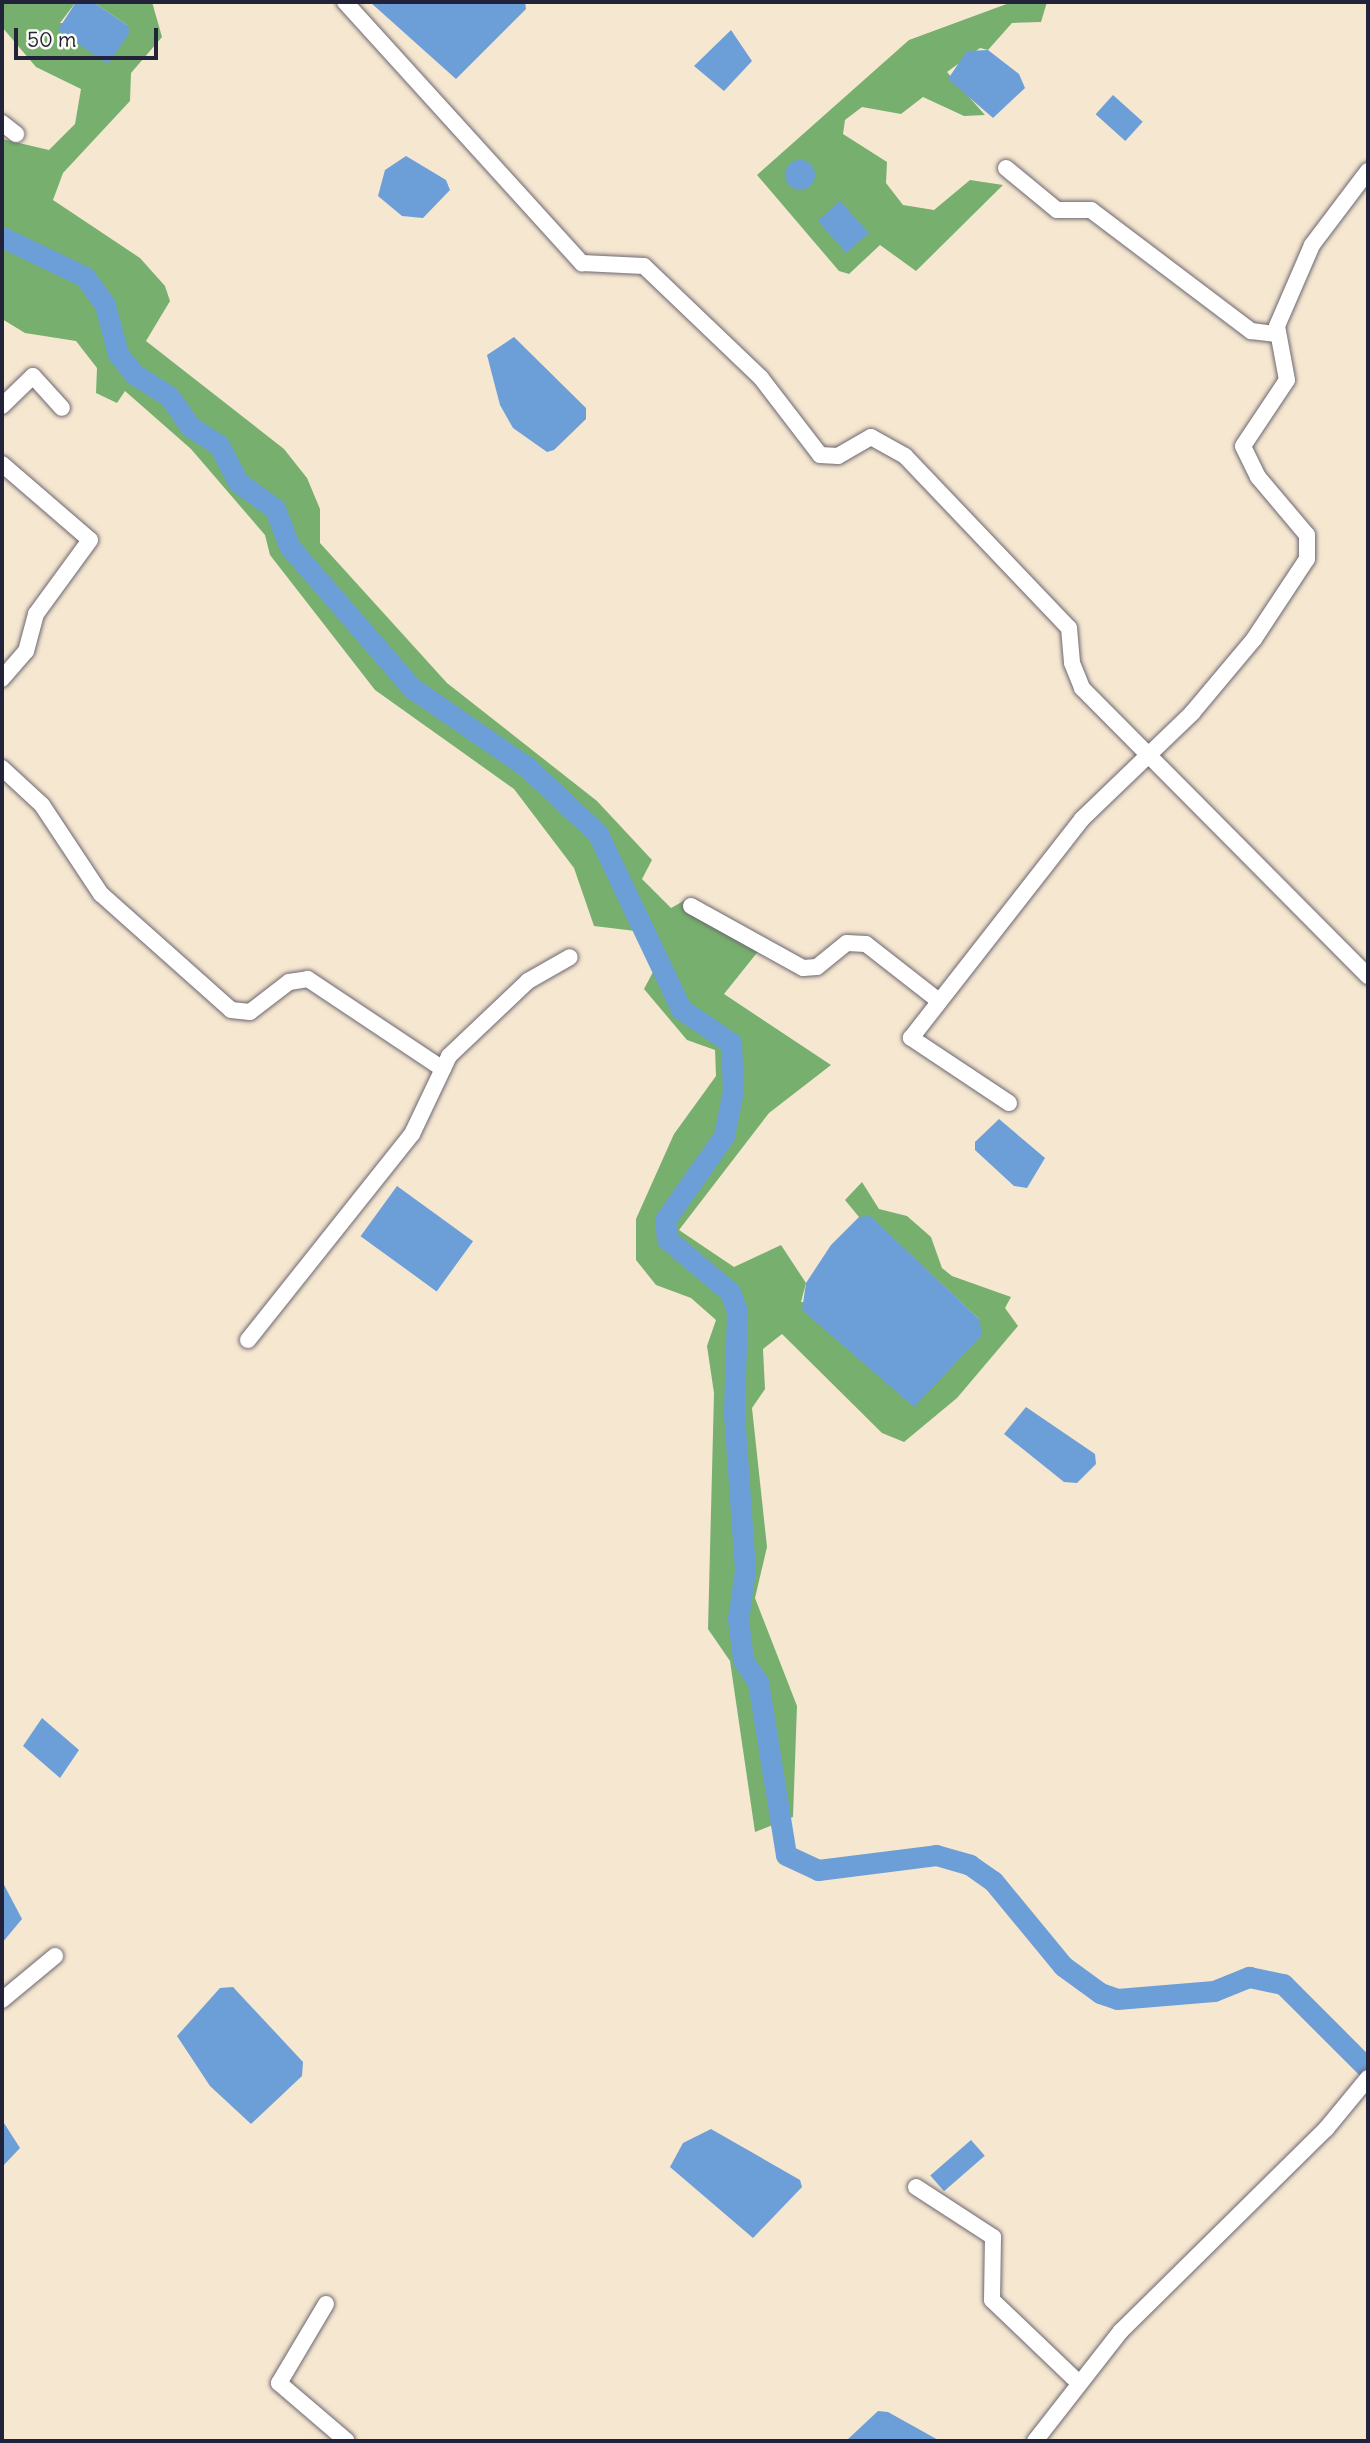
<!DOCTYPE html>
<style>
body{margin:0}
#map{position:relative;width:1370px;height:2443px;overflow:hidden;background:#f6e7d1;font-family:Delius,sans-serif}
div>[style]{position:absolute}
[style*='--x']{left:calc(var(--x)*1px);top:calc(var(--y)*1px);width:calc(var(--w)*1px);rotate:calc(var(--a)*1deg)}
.forest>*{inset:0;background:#77b06e}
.water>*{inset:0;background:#6c9ed7;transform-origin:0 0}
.round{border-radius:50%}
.canal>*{height:21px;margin:-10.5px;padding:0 10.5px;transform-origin:10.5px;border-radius:10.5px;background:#6c9ed7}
.roads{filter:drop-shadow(0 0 2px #6c6770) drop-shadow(0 0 2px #6c6770)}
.minor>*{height:16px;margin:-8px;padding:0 8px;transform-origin:8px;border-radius:8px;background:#fff}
span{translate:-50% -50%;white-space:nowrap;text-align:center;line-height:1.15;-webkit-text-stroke:5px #fdfcf7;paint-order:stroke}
.frame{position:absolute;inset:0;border:4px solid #22223b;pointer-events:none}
.scale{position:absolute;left:14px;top:28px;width:144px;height:32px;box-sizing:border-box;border:4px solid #22223b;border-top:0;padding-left:9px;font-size:21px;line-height:24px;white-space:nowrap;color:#22223b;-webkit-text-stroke:5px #fdfcf7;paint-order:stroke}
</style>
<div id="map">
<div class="forest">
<div style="clip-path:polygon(2px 2px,76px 2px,60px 23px,127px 25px,93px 2px,152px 2px,162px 37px,131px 73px,130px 101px,63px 173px,53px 200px,140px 258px,165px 286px,170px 301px,146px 341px,284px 449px,307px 478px,320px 509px,320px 543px,447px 683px,597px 801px,652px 860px,642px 879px,671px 908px,689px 898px,760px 949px,724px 994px,831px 1065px,769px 1113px,679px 1230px,734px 1267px,781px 1245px,806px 1283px,801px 1302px,979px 1319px,870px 1217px,859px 1217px,845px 1200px,862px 1182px,879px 1209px,907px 1216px,931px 1237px,942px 1268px,952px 1276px,1011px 1297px,1005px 1308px,1018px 1326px,957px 1398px,904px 1442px,882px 1433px,782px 1334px,763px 1349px,765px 1389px,752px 1408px,767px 1547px,755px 1598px,797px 1706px,793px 1817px,755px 1832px,730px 1661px,708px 1629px,714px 1393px,707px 1346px,716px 1320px,691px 1298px,656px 1285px,636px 1260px,636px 1219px,674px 1134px,716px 1076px,715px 1050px,687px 1040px,644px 989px,663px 953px,652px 933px,594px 926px,574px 868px,514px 789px,375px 690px,270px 555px,265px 535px,191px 449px,125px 391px,117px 403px,96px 393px,97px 368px,76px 341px,25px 333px,2px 319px,2px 139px,49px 150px,75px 124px,81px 89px,36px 67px,2px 27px)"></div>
<div style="clip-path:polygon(1012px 2px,1047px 2px,1041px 22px,1012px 23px,988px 50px,980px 48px,947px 72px,985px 115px,964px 116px,923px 97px,901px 114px,862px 107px,845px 120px,843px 134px,887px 162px,886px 183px,903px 205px,934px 210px,970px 180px,1003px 185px,916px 271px,880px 245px,849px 274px,839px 271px,757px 175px,909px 40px)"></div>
</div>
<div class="water">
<div style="clip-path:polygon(76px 2px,93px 2px,127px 25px,130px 32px,108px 64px,58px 30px)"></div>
<div style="clip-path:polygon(370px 2px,525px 2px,526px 9px,456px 79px)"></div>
<div style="clip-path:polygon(731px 30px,752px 61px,724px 91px,694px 66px)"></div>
<div style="clip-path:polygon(988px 50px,1019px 74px,1025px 88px,993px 118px,948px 79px,967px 51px)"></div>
<div style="left:1113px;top:95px;width:40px;height:26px;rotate:42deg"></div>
<div style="clip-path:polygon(406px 156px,446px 180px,450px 190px,423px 218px,402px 216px,378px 196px,385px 170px)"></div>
<div class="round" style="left:785px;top:160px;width:30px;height:30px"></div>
<div style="left:840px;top:201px;width:43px;height:30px;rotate:48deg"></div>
<div style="clip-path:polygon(514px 337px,586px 408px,586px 419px,554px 450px,547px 452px,513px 428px,500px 405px,487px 355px)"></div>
<div style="clip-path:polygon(999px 1119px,1045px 1158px,1027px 1188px,1014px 1186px,975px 1150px,975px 1142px)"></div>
<div style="left:397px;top:1186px;width:94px;height:62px;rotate:36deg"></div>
<div style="clip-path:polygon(870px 1216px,979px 1319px,982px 1335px,914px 1407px,802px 1310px,806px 1283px,831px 1245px,859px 1217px)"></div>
<div style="clip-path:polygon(1026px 1407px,1095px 1454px,1096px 1464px,1077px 1483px,1064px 1482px,1004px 1434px)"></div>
<div style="clip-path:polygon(42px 1718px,79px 1750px,60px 1778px,23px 1746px)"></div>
<div style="clip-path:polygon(2px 1881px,22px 1919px,2px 1943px)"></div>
<div style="clip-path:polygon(233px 1987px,303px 2062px,302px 2076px,251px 2124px,210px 2086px,177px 2036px,220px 1988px)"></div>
<div style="clip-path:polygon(2px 2120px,20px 2148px,2px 2167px)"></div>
<div style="clip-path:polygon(711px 2129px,800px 2180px,802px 2187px,753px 2238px,670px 2167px,683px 2143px)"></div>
<div style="left:971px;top:2140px;width:21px;height:54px;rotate:49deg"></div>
<div style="clip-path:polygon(878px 2411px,888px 2412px,940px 2441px,846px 2441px)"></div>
</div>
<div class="canal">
<div style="--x:2;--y:237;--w:92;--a:25.7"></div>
<div style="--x:85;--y:277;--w:34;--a:54"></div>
<div style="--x:105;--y:305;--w:51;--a:75.1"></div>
<div style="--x:118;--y:354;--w:26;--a:51"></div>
<div style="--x:134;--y:374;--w:41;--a:32.2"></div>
<div style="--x:169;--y:396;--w:38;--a:55"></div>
<div style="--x:191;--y:427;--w:33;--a:33"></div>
<div style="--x:219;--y:445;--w:42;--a:62.8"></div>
<div style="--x:238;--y:482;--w:46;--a:36.1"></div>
<div style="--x:275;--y:509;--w:40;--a:69"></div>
<div style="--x:289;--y:546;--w:188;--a:49.1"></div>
<div style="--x:412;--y:688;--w:140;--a:34.5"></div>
<div style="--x:527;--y:767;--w:98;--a:43.3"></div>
<div style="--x:598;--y:834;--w:194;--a:64.6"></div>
<div style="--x:681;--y:1009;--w:60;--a:34.2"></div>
<div style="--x:731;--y:1043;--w:47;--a:87.6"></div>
<div style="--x:733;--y:1090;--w:47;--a:101.1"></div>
<div style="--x:724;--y:1136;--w:103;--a:125.1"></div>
<div style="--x:665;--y:1220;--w:19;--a:84"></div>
<div style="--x:667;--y:1239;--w:82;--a:40.1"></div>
<div style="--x:730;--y:1292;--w:20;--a:70"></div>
<div style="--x:737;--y:1311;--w:102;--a:91.7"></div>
<div style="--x:734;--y:1413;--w:157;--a:86"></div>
<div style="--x:745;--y:1570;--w:49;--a:98.1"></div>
<div style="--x:738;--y:1619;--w:41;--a:83"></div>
<div style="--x:743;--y:1660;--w:27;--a:56"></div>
<div style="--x:758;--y:1682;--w:175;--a:80.8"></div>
<div style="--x:786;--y:1855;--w:35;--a:25"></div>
<div style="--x:818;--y:1870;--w:119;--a:-7.2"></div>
<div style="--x:936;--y:1855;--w:35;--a:16"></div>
<div style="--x:970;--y:1865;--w:28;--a:35"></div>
<div style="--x:993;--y:1881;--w:110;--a:50.5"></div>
<div style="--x:1063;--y:1966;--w:46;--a:36.1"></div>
<div style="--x:1100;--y:1993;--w:18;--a:19"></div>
<div style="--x:1117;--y:1999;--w:97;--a:-4.7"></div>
<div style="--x:1214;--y:1991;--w:38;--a:-22"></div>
<div style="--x:1249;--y:1977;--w:35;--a:12"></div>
<div style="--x:1283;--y:1984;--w:120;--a:45"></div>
</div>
<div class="roads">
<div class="minor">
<div style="--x:345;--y:2;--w:353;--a:47.8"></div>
<div style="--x:582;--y:263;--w:62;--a:2.8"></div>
<div style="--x:644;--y:266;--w:162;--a:43.7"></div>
<div style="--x:761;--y:378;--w:97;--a:52.5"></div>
<div style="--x:820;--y:455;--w:18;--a:3"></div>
<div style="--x:838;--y:456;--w:38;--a:-30"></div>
<div style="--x:871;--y:437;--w:39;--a:29"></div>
<div style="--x:905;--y:456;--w:238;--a:46.4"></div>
<div style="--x:1069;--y:628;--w:35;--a:85"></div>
<div style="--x:1072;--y:663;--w:27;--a:68"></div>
<div style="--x:1082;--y:688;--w:406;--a:45.2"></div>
<div style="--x:2;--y:123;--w:18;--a:38"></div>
<div style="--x:1006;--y:168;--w:66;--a:39.5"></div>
<div style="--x:1057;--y:210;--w:34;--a:0"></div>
<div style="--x:1091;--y:210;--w:201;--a:37.1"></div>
<div style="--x:1251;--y:331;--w:26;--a:7"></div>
<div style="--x:2;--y:406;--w:43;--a:-44.1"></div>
<div style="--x:33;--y:376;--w:43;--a:47.8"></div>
<div style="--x:2;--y:464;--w:116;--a:40.8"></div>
<div style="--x:90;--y:540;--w:92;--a:126.1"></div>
<div style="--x:36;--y:614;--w:38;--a:105"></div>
<div style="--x:26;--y:651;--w:37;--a:131"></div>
<div style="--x:2;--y:768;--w:54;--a:42.8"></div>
<div style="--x:42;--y:805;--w:107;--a:56.5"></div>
<div style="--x:101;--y:894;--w:174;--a:41.7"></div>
<div style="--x:231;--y:1010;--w:19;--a:6"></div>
<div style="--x:250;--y:1012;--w:49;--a:-37.6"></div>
<div style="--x:289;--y:982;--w:19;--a:-9"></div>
<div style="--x:308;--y:979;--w:162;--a:33.7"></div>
<div style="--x:691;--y:906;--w:128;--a:29"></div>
<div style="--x:803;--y:968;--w:14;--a:-4"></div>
<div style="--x:817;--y:967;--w:38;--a:-39"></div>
<div style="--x:847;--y:943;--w:19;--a:3"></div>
<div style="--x:866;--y:944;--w:93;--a:38"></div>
<div style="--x:1009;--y:1103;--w:118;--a:-146.4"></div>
<div style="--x:911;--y:1038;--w:278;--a:-52"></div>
<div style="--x:1082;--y:819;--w:153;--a:-43.9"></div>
<div style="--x:1192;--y:713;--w:97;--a:-50"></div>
<div style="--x:1254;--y:639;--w:96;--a:-56.5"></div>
<div style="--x:1307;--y:559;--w:24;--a:-90"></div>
<div style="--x:1307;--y:535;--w:76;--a:-130.2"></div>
<div style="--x:1258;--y:477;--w:34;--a:-116"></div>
<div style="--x:1243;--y:446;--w:79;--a:-56.3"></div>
<div style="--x:1287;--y:380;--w:55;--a:-100.5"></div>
<div style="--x:1277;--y:326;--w:88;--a:-66.6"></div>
<div style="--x:1312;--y:245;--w:93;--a:-52.9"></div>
<div style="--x:248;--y:1340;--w:263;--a:-51.5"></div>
<div style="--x:412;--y:1134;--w:86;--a:-64.6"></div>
<div style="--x:449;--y:1056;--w:109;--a:-43.5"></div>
<div style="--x:528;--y:981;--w:48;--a:-29.7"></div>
<div style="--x:2;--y:2000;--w:69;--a:-39.7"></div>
<div style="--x:916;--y:2187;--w:92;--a:33"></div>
<div style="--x:993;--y:2237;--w:63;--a:90.9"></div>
<div style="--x:992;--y:2300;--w:120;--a:43.7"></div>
<div style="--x:326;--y:2304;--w:92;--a:120.7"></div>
<div style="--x:279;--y:2383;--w:89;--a:40.5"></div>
<div style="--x:1035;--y:2441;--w:140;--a:-52"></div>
<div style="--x:1121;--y:2331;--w:288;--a:-44.6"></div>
<div style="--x:1326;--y:2129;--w:66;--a:-50.5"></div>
</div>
</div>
<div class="frame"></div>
<div class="scale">50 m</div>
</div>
